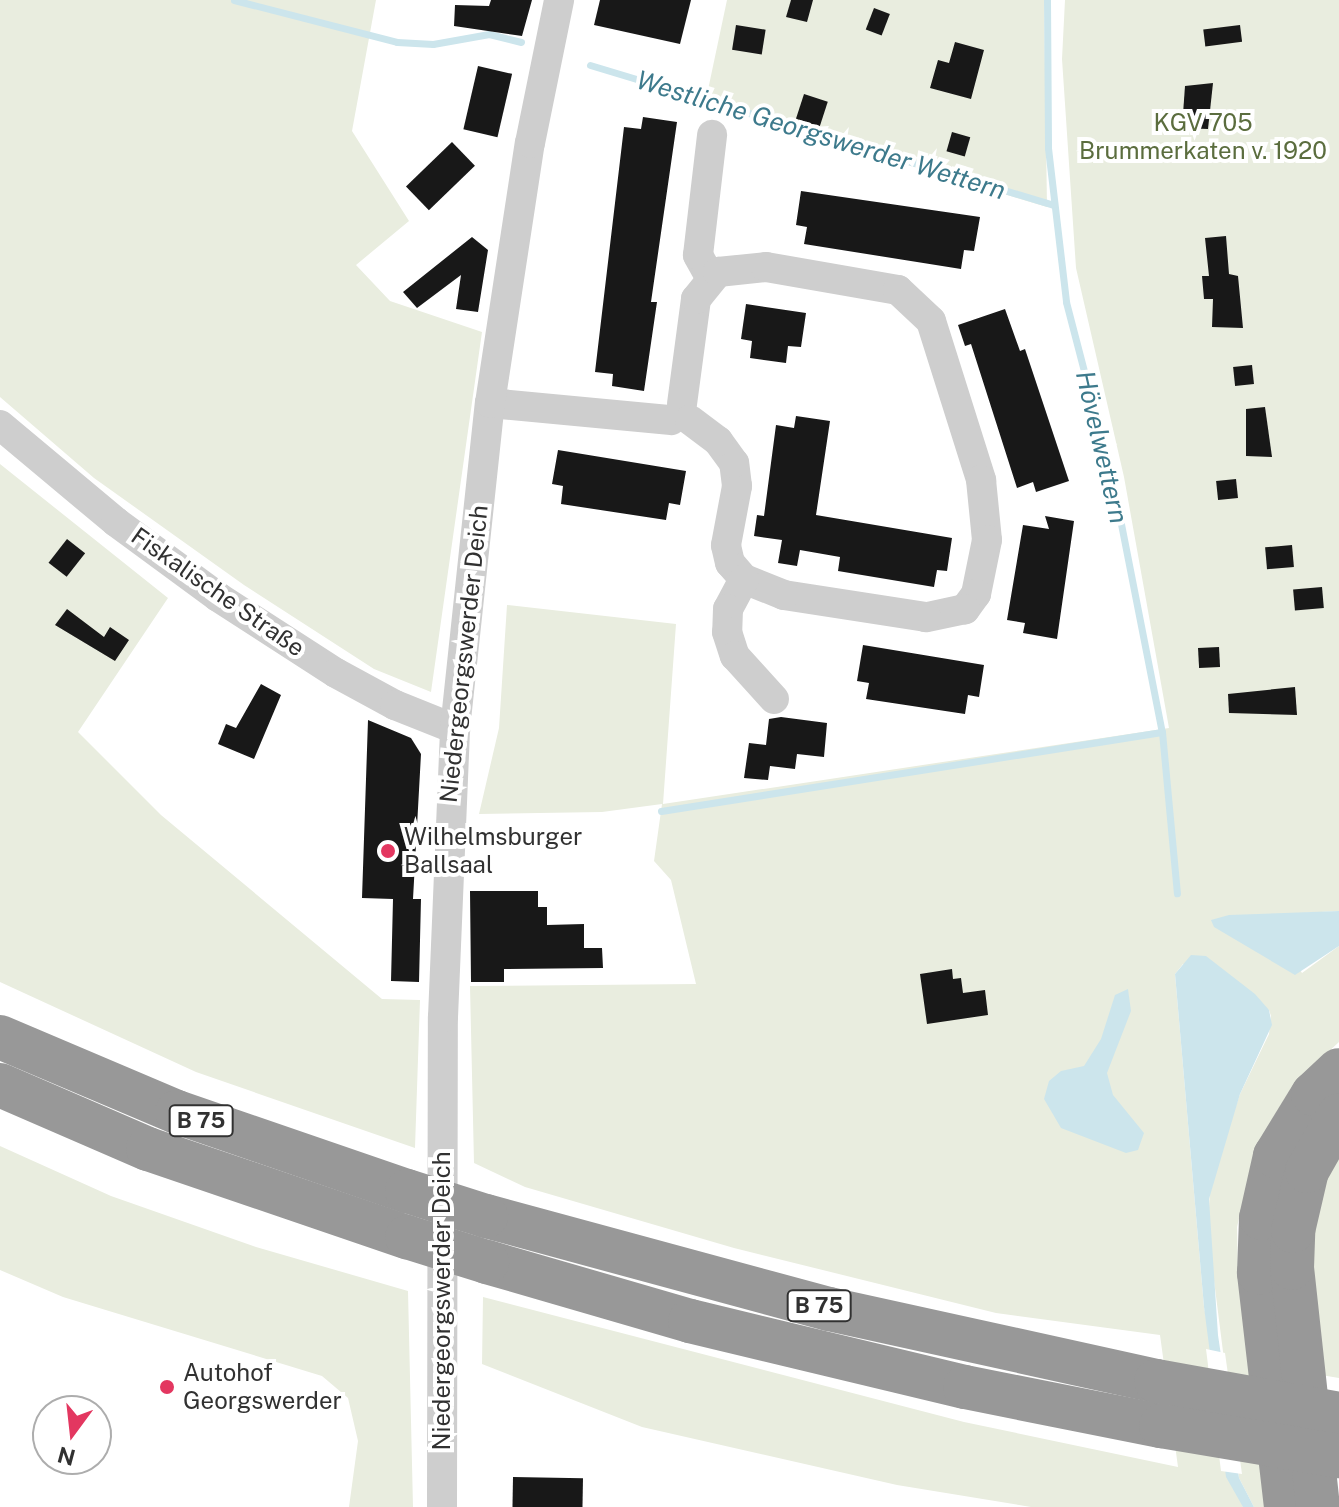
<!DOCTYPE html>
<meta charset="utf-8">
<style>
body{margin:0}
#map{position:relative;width:1339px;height:1507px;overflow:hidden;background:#fff;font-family:"Public Sans",sans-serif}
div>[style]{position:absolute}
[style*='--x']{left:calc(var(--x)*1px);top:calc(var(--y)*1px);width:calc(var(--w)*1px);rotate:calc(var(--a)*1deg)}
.green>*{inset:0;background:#e9eddf}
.water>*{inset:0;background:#cce5ec}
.pier>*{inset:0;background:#fff}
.stream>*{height:7px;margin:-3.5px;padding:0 3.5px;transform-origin:3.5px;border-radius:3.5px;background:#cce5ec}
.building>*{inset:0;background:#181818;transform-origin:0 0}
.minor>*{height:30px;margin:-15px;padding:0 15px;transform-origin:15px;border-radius:15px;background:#cecece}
.highway>*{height:44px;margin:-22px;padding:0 22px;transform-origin:22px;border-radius:22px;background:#989898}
.highway-bridge>*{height:44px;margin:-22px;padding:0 22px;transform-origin:22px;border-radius:22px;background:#989898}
.dots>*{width:22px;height:22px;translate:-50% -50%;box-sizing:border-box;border:4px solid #fff;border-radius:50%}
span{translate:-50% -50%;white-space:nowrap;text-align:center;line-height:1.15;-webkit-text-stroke:8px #fff;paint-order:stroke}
.shield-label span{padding:2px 6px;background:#fff;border:2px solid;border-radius:6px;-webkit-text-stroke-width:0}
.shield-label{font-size:22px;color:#313131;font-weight:700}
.park-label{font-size:24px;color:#5b6d3e}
.street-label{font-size:24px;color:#313131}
.poi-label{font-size:24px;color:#313131}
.left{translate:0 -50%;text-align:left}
.water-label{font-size:26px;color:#3d7a8c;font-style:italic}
.north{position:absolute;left:32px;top:1395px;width:80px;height:80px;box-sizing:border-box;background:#fff;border:2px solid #adadad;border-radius:50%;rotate:195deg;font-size:22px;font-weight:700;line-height:32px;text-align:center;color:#313131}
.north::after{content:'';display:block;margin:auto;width:28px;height:36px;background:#e33760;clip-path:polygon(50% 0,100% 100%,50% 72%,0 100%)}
</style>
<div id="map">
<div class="green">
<div style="clip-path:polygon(0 0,376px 0,352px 131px,409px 221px,356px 265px,390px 301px,482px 332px,431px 692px,374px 669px,244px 585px,94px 478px,0 397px)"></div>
<div style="clip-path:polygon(727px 0,1044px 0,1047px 207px,705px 104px)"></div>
<div style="clip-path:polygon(1065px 0,1339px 0,1339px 911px,1266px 915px,1302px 973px,1339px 946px,1339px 1042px,1296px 1082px,1255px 1149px,1237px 1227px,1238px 1273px,1269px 1507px,1254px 1507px,1239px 1478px,1208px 1233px,1210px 1183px,1240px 1094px,1269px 1034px,1271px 1016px,1269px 1010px,1183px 964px,1175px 974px,1204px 1307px,1243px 1507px,1031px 1507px,897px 1485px,642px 1427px,482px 1364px,483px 1297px,964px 1422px,1178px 1467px,1160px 1335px,996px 1313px,734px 1248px,525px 1187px,474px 1163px,470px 986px,696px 984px,671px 880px,654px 861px,662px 804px,602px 812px,479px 814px,499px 728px,507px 605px,676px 624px,663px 804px,1169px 728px,1124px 477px,1076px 268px,1062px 59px)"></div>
<div style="clip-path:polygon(0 464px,168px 598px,78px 732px,161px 815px,382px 999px,420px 1000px,415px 1148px,196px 1072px,0 982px)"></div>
<div style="clip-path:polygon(1339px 1137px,1339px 1378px,1315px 1374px,1306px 1232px)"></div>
<div style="clip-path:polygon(0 1146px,111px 1196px,256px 1247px,408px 1291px,413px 1507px,349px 1507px,358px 1441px,348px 1398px,322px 1376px,63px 1297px,0 1270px)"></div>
</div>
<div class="water">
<div style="clip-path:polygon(1339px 911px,1339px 946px,1295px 975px,1214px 927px,1211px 920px,1229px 915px)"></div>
<div style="clip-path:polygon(1191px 955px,1206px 956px,1255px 994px,1269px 1010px,1272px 1025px,1240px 1094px,1209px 1199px,1218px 1335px,1239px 1478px,1254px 1507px,1243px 1507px,1226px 1477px,1204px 1307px,1175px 974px)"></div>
<div style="clip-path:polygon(1128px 989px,1131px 1011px,1107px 1073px,1113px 1095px,1144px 1133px,1138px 1150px,1126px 1153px,1061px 1128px,1044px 1099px,1049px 1081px,1061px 1071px,1084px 1066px,1101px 1039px,1115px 995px)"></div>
</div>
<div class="pier">
<div style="clip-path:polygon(1206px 1349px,1225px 1353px,1242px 1474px,1221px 1471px)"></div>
</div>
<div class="stream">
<div style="--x:234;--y:0;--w:168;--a:14.4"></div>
<div style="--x:397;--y:42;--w:36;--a:3"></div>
<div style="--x:433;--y:44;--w:57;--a:-10.1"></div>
<div style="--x:489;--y:34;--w:33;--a:14"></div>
<div style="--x:1047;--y:0;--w:148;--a:89.6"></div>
<div style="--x:1048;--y:148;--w:155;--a:83.3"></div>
<div style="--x:1066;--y:302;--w:182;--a:75.4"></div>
<div style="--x:1112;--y:478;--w:259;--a:78.9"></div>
<div style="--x:1162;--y:732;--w:162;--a:84.7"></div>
<div style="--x:590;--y:65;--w:484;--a:16.8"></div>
<div style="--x:661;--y:811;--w:507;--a:-8.96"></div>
</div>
<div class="building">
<div style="clip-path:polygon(491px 0,532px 0,522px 36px,454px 26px,455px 5px,489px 6px)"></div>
<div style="clip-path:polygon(600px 0,691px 0,680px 44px,594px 25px)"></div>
<div style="clip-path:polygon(791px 0,813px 0,807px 22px,786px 17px)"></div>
<div style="left:874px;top:8px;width:17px;height:23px;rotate:21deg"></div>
<div style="left:736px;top:25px;width:30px;height:25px;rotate:9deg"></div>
<div style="left:1240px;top:25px;width:17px;height:37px;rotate:83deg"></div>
<div style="clip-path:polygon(955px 42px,984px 50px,971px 99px,930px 88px,938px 60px,949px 63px)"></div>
<div style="left:478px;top:66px;width:35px;height:65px;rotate:13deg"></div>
<div style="clip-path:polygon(1213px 83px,1208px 129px,1182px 128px,1185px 86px)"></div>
<div style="left:804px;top:94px;width:25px;height:26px;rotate:18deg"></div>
<div style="clip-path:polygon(643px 117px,677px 122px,651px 302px,657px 302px,644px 391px,612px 386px,613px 374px,595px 372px,624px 127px,641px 129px)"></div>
<div style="left:952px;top:132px;width:19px;height:20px;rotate:16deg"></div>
<div style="left:452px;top:142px;width:33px;height:64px;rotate:46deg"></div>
<div style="clip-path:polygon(801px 191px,980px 217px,974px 251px,964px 250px,961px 269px,804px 244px,807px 227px,796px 225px)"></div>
<div style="clip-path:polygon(1226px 236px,1229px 274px,1238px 276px,1243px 328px,1212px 327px,1213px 299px,1204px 299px,1202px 276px,1209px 276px,1205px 238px)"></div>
<div style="clip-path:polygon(472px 237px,488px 250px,478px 312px,456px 309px,461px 275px,417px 308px,403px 292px)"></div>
<div style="clip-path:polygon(746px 304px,806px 313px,801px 347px,788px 346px,786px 363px,750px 358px,752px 341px,741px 339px)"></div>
<div style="clip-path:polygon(1005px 309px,1020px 351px,1025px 349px,1069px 481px,1036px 492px,1033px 482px,1017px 488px,971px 344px,965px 346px,958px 325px)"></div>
<div style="left:1252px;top:365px;width:19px;height:19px;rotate:84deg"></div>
<div style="clip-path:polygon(1265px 407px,1272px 457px,1246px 456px,1246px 409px)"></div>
<div style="clip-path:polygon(796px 416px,830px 421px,816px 515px,952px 538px,947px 571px,937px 570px,934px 587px,838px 571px,840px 557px,800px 550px,797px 566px,778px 563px,782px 540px,754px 536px,757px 515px,764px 516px,776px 425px,794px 428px)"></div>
<div style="clip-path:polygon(558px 450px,686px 471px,680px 505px,669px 503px,666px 520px,561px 504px,563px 486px,552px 484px)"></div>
<div style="left:1236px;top:479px;width:19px;height:20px;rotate:84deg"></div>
<div style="clip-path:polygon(1045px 516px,1074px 521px,1057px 639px,1023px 633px,1025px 623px,1007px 620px,1023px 525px,1049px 529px)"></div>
<div style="left:67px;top:539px;width:23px;height:30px;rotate:38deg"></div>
<div style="left:1292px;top:545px;width:22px;height:27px;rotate:85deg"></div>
<div style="left:1322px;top:587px;width:21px;height:29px;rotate:85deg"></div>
<div style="clip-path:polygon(67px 609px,104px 637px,110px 627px,129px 640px,115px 661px,55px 625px)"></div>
<div style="clip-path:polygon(863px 645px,984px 665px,979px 697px,968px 695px,965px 714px,866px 699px,869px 683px,857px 681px)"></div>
<div style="left:1219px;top:647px;width:20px;height:21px;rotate:87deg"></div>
<div style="clip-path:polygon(261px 684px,281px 695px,254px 759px,218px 744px,226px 724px,236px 728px)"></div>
<div style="clip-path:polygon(1295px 687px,1297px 715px,1229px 713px,1228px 694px)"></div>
<div style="clip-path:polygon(781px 717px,827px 723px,824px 757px,797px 754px,795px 769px,770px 766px,768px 780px,744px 778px,749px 743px,766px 745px,769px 719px)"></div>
<div style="clip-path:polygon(368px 720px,411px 738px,421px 754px,413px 899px,421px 899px,419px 982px,391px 981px,393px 899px,362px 898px)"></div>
<div style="clip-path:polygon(470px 891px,538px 891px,538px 907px,547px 907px,547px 925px,584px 924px,584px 948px,602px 948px,603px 968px,504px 969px,504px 982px,471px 982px)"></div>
<div style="clip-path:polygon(952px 969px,953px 979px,961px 978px,963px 993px,985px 990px,988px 1015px,927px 1024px,920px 974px)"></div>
<div style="left:513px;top:1477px;width:70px;height:30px;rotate:1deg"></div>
</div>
<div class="minor">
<div style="--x:710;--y:277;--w:25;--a:-119"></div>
<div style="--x:698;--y:255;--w:121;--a:-83.3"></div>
<div style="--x:490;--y:403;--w:182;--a:5.4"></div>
<div style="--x:682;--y:404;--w:106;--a:-82.4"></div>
<div style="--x:696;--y:299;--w:35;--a:-51"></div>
<div style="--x:718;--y:272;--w:48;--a:-5.9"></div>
<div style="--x:766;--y:267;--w:134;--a:9.9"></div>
<div style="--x:898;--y:290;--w:45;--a:43.2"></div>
<div style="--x:931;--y:321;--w:167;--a:72.5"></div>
<div style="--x:981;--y:480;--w:60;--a:84.3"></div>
<div style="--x:987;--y:540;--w:55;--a:101.5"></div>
<div style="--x:976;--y:594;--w:19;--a:126"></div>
<div style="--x:965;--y:609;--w:40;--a:168"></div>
<div style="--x:926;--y:617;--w:144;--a:-171.2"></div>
<div style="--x:784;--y:595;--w:43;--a:-158.2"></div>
<div style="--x:744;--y:579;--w:21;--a:-131"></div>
<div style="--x:730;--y:563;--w:18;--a:-103"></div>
<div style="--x:726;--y:545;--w:60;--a:-79.4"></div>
<div style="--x:737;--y:486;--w:23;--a:-97"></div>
<div style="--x:734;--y:463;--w:27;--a:-126"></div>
<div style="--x:718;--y:441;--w:35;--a:-143"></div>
<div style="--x:0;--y:425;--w:151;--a:39.9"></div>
<div style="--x:116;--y:522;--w:127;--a:36.3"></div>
<div style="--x:218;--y:597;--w:140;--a:32.8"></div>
<div style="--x:336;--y:673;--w:67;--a:28.5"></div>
<div style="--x:395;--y:705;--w:65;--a:21.8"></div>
<div style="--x:744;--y:579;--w:34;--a:118"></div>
<div style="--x:728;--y:609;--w:23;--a:92"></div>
<div style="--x:727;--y:632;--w:25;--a:72"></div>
<div style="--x:735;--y:656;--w:58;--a:47.8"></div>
<div style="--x:442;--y:1507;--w:490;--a:-89.9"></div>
<div style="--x:443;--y:1017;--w:288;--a:-87.6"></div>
<div style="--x:455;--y:729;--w:328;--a:-83.9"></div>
<div style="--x:490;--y:403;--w:263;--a:-81.3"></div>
<div style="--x:530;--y:143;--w:146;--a:-78.5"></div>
</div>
<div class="highway">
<div style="--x:0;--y:1037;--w:192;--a:23"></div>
<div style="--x:177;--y:1112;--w:243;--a:19"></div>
<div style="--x:0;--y:1085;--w:161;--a:23.4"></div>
<div style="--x:148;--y:1149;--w:274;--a:18.8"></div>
<div style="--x:486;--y:1216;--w:355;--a:15.2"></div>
<div style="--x:829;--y:1309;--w:335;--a:12.4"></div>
<div style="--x:487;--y:1262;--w:211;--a:16.2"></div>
<div style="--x:690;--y:1321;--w:283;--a:13.5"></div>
<div style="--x:965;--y:1387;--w:200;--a:11.3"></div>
<div style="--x:1286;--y:1507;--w:236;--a:-96.6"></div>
<div style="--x:1259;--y:1273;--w:55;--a:-87.9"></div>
<div style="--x:1261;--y:1218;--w:64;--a:-77.3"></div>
<div style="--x:1275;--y:1156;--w:73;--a:-58.5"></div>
<div style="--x:1313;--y:1094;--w:35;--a:-43"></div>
<div style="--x:1318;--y:1507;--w:240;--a:-96.2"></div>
<div style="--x:1292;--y:1268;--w:37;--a:-88"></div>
<div style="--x:1293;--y:1231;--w:62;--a:-76.9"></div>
<div style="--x:1307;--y:1171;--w:64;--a:-60.3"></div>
</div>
<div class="highway-bridge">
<div style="--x:407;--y:1191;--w:83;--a:17.6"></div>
<div style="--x:407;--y:1237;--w:84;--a:17.4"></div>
<div style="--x:1156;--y:1381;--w:186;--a:10.2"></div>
<div style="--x:1161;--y:1426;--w:181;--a:9.6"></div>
</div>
<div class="dots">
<div style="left:388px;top:851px;background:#e33760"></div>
<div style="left:167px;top:1387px;background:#e33760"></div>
</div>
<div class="shield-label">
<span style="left:201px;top:1121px">B 75</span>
<span style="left:819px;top:1306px">B 75</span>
</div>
<div class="park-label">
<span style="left:1203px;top:137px">KGV 705<br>Brummerkaten v. 1920</span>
</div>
<div class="street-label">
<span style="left:218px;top:592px;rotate:35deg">Fiskalische Straße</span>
<span style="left:464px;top:654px;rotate:-84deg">Niedergeorgswerder Deich</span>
<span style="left:442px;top:1301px;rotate:-90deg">Niedergeorgswerder Deich</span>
</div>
<div class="poi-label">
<span class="left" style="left:404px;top:851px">Wilhelmsburger<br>Ballsaal</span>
<span class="left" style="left:183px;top:1387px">Autohof<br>Georgswerder</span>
</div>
<div class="water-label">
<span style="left:821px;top:135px;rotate:17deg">Westliche Georgswerder Wettern</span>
<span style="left:1102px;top:447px;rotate:77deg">Hövelwettern</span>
</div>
<div class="north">N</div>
</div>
